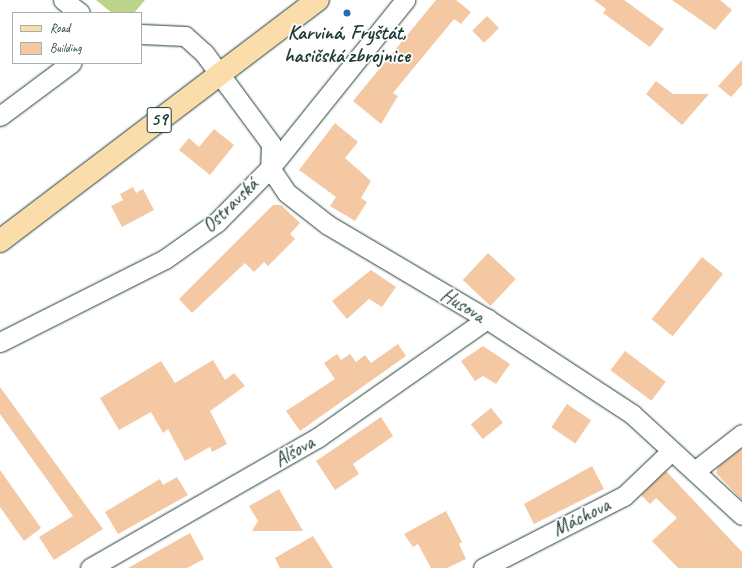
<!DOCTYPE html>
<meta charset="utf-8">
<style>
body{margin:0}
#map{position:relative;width:742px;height:568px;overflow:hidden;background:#fff;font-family:Caveat,sans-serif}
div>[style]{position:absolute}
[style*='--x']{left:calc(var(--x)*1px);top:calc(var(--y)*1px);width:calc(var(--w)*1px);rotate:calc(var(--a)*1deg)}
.green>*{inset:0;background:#bcd48a}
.building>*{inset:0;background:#f4c8a3;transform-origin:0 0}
.roads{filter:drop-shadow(0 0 1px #1f3d34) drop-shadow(0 0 1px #1f3d34)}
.street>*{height:19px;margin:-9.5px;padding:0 9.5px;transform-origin:9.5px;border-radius:9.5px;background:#fff}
.primary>*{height:22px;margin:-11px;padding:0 11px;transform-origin:11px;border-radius:11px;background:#fbddab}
.dots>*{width:11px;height:11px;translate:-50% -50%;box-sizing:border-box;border:2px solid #fff;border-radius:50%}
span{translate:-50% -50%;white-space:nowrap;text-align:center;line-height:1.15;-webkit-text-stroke:3.5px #fff;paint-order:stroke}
.shield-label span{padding:1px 3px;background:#fff;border:1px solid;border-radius:3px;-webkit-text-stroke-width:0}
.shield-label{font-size:19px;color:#1f3d34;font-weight:700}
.poi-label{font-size:20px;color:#1f3d34;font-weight:700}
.street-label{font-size:20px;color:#1f3d34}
.legend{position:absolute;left:12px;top:12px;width:130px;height:52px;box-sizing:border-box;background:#fff;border:1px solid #a5b1ae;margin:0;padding:5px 7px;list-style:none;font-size:12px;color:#1f3d34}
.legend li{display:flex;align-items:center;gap:8px;height:20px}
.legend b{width:20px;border:1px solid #a5b1ae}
</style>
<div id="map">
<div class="green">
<div style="clip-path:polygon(96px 0,145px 0,134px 13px,112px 13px)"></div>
</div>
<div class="building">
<div style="clip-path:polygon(436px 0,456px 0,471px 12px,461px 24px,454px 19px,393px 93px,398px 96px,381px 124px,353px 101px)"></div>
<div style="clip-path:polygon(594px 0,624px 0,664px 29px,650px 47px,603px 13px,606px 9px)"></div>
<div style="clip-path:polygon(672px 0,720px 0,732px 10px,715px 30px)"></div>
<div style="left:487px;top:16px;width:17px;height:21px;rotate:45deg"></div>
<div style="clip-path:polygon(742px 60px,742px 85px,731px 97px,718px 86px)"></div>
<div style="clip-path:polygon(656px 81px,673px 94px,709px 94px,682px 125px,646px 94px)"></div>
<div style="clip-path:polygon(335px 123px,358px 142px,345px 158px,371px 181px,361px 198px,367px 202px,355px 221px,330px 206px,336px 197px,299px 170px)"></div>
<div style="clip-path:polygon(214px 129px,234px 145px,210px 175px,179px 150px,189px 138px,199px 147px)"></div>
<div style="clip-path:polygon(133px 187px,136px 193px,143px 189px,154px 210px,122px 227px,111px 206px,123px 200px,120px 194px)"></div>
<div style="clip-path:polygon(273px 205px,281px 205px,300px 223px,290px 234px,295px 239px,268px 266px,264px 262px,254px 272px,245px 263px,192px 313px,179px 299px)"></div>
<div style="left:488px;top:253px;width:38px;height:37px;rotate:43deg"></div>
<div style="left:702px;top:257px;width:27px;height:80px;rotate:39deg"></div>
<div style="clip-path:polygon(371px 270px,396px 287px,382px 307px,369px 299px,347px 319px,332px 301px)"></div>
<div style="clip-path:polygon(398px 344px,406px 356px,300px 431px,286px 411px,335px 379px,324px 363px,337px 354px,341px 360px,350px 354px,356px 362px,365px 355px,371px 363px)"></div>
<div style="clip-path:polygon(483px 346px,510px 364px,496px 384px,483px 376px,475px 381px,461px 361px)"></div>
<div style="left:625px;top:351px;width:51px;height:24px;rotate:37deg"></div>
<div style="clip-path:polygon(213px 360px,225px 380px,234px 373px,245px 386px,210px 411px,227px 444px,212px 452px,210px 447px,185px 461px,168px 429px,163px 433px,151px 412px,119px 430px,100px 398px,161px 361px,175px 383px)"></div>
<div style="clip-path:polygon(0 387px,103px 529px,54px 560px,39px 537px,73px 516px,0 414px)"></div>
<div style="left:567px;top:404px;width:29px;height:28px;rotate:34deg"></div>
<div style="left:491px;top:408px;width:19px;height:26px;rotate:51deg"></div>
<div style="clip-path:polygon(381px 417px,393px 436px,353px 464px,359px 474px,335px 490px,316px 461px)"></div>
<div style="clip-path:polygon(742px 448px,742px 500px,716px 473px,718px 467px)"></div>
<div style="clip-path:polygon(592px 466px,604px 489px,534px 524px,524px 504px)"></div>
<div style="clip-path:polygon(0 470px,41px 528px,24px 541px,0 507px)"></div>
<div style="clip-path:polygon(666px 471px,742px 552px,742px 568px,678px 568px,652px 541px,677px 518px,656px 498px,650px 504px,641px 495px)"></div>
<div style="clip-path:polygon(177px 477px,188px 495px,118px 534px,105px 512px,160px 479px,163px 485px)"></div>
<div style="clip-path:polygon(279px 489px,303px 531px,252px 531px,258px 521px,249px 506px)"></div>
<div style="clip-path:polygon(446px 511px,462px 542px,459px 544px,466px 559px,447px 568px,431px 568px,418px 544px,413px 547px,404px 534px)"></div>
<div style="clip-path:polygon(190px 533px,204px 559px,187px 568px,128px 568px)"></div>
<div style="clip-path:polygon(313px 536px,333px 568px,280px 568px,275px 558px)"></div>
</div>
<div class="roads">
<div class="street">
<div style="--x:63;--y:0;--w:21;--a:37"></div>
<div style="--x:141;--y:34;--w:44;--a:2.6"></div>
<div style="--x:185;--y:36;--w:25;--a:42"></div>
<div style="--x:204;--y:53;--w:113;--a:53.6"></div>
<div style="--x:271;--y:144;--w:24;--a:92"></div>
<div style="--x:270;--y:168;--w:30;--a:56"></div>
<div style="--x:287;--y:193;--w:52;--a:38"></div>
<div style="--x:328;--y:225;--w:185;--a:30.6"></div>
<div style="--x:487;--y:319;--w:173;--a:33.2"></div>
<div style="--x:632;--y:414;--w:149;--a:42.6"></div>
<div style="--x:0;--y:116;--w:89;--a:-36.7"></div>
<div style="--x:0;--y:342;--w:185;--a:-26.7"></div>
<div style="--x:165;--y:259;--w:64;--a:-35.4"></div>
<div style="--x:217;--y:222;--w:76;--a:-45.5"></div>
<div style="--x:270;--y:168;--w:216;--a:-51.2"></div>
<div style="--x:696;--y:470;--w:58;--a:-38"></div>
<div style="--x:90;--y:568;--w:262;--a:-29.8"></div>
<div style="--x:317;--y:438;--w:208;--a:-35"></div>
<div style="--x:483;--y:568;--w:158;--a:-27.1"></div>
<div style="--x:624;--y:496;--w:64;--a:-43.7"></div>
</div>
<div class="primary">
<div style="--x:0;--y:241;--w:399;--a:-37.2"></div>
</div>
</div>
<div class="dots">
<div style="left:347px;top:13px;background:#1f6fb2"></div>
</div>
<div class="shield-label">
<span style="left:159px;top:120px">59</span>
</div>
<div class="poi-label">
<span style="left:347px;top:44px">Karviná, Fryštát,<br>hasičská zbrojnice</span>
</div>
<div class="street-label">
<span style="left:230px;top:205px;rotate:-44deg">Ostravská</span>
<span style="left:463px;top:305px;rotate:31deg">Husova</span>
<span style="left:294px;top:451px;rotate:-30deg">Alšova</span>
<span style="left:581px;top:517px;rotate:-27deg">Máchova</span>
</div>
<ul class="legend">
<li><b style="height:5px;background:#fbddab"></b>Road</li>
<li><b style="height:11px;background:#f4c8a3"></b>Building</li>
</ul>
</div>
